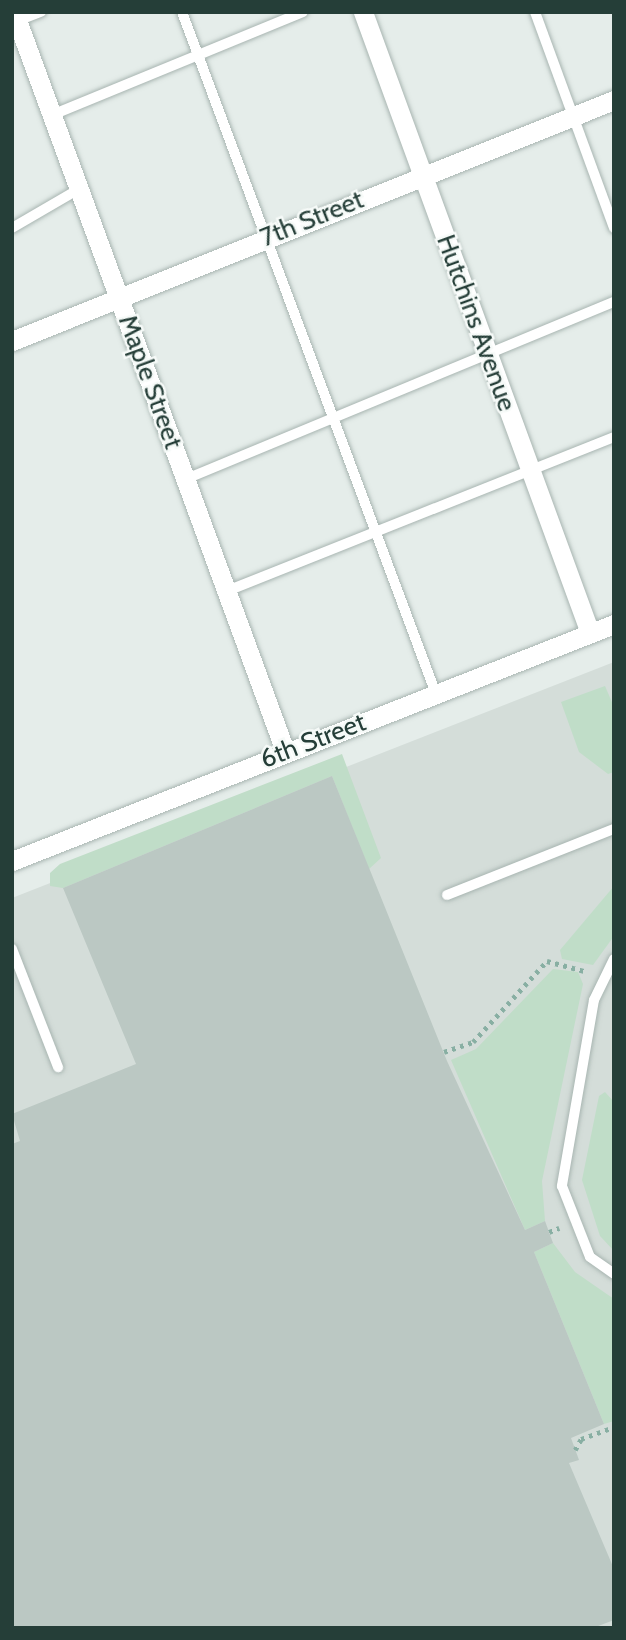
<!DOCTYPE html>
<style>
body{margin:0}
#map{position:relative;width:626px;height:1640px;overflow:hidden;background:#e5edea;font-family:Cabin,sans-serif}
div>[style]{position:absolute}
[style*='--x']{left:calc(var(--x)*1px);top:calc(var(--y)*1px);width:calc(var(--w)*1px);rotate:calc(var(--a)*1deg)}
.built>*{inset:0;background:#d4ddd9}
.green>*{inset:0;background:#c0ddc8}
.building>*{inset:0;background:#bbc8c3}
.path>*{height:4.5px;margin-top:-2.25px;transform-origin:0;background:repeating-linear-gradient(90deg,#88afa3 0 3.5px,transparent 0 8.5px)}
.roads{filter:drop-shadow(0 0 2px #a8b5b1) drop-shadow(0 0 2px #a8b5b1)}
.service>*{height:10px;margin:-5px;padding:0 5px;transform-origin:5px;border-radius:5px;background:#fff}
.minor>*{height:19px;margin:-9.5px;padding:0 9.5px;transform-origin:9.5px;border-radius:9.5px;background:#fff}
span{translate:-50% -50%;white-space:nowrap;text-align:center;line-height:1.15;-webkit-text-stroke:5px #f6faf8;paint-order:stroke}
.street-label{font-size:26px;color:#253e38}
.frame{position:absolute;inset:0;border:14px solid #253e38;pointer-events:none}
</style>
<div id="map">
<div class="built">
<div style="clip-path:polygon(614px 662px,614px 1628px,12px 1628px,12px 898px)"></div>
</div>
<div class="green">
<div style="clip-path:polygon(605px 686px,614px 707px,614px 772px,608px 774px,579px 752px,561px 702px)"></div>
<div style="clip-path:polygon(342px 754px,381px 858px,369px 869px,332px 776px,63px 888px,50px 886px,50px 873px,60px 864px)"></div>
<div style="clip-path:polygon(614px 886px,614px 936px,593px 965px,562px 959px,560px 950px)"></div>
<div style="clip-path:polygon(553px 969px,578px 972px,583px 984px,542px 1181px,545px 1221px,525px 1230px,451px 1060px,476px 1049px)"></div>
<div style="clip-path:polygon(605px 1092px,614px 1102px,614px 1251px,600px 1236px,582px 1180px,599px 1096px)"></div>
<div style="clip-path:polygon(553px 1243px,575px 1272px,614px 1299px,614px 1421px,604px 1424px,534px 1252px)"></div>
</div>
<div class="building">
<div style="clip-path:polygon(332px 776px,447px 1061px,525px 1230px,545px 1221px,553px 1243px,534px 1252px,604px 1424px,571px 1438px,579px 1460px,569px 1463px,614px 1569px,614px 1620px,593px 1628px,12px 1628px,12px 1144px,20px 1141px,12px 1114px,136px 1064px,63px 888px)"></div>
</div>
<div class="path">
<div style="--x:444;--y:1052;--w:31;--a:-19"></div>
<div style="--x:473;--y:1042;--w:110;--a:-47.6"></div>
<div style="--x:547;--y:961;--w:42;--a:15"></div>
<div style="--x:549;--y:1232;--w:11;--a:-22"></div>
<div style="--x:575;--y:1450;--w:13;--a:-61"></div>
<div style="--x:581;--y:1439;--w:35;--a:-20"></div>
</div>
<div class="roads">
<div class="service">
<div style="--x:182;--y:12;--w:728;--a:69.57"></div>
<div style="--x:535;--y:12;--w:230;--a:69.9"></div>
<div style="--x:17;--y:21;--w:26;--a:-21"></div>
<div style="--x:52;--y:115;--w:271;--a:-22.3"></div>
<div style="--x:12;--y:228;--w:78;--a:-30.2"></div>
<div style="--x:186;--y:479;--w:463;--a:-22.5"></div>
<div style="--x:227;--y:591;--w:417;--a:-21.7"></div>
<div style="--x:447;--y:895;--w:180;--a:-21.6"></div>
<div style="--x:12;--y:949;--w:127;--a:68.7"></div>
<div style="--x:614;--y:959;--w:46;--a:116"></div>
<div style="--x:594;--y:1000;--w:189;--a:99.8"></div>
<div style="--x:562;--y:1186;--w:76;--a:68.5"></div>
<div style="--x:590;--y:1257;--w:29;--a:35"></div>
</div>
<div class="minor">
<div style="--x:14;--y:12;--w:787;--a:69.86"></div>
<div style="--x:363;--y:12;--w:661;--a:69.92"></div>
<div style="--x:12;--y:341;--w:648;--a:-21.82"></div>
<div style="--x:12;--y:861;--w:647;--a:-21.49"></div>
</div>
</div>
<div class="street-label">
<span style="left:312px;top:219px;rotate:-22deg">7th Street</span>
<span style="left:476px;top:323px;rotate:70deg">Hutchins Avenue</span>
<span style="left:150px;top:382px;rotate:70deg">Maple Street</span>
<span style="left:313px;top:741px;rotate:-21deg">6th Street</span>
</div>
<div class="frame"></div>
</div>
